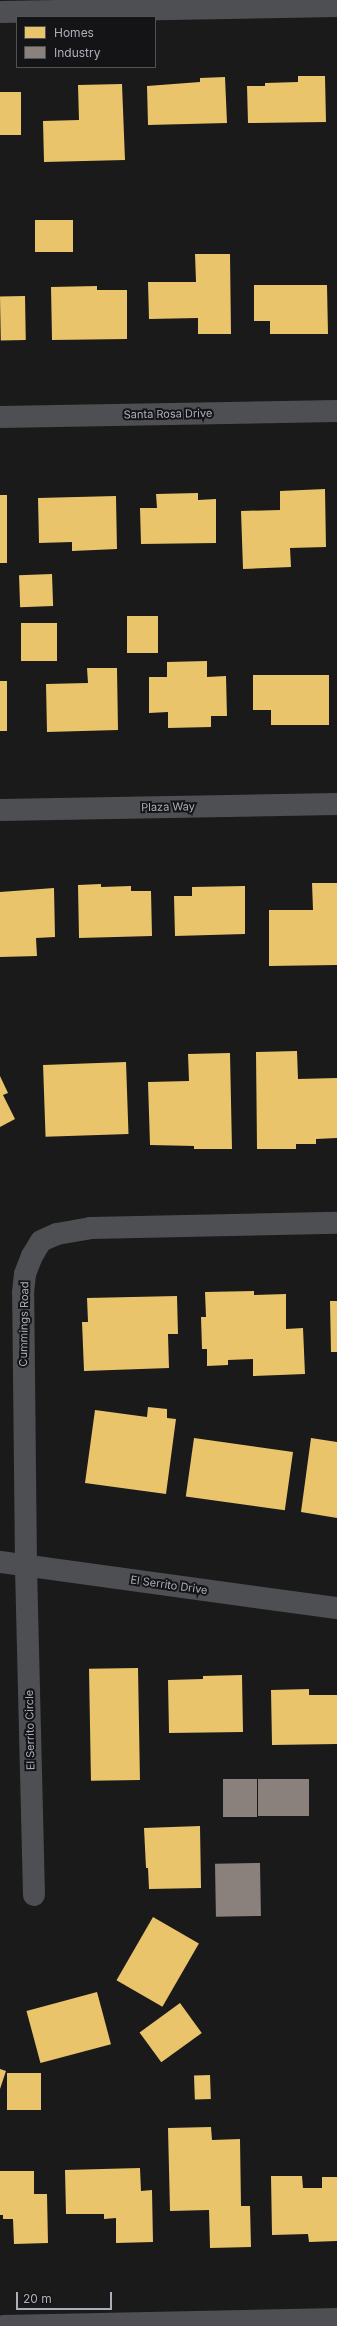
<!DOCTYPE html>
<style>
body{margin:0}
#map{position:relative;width:337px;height:2326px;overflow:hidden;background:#1a1a1a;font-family:Inter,sans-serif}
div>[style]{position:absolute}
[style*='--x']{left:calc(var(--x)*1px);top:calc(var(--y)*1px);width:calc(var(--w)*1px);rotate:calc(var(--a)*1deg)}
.homes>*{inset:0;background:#e9c46a;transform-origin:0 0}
.industry>*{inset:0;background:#8a817c;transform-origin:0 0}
.street>*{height:22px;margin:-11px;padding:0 11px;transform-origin:11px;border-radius:11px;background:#4e4f53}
span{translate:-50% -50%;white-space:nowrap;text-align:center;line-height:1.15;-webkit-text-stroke:4px #141416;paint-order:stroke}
.street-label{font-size:11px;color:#acafba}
.legend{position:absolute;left:16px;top:16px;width:140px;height:52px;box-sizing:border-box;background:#141416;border:1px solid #515258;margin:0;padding:5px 7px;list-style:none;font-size:12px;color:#acafba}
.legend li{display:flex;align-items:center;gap:8px;height:20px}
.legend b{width:20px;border:1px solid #515258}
.scale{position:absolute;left:16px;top:2292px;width:96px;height:18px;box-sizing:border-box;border:2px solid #acafba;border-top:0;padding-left:5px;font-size:12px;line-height:14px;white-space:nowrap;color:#acafba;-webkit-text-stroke:3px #141416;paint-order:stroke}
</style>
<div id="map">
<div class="homes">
<div style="clip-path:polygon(298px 76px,325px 76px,326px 122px,248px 123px,247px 86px,265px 86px,265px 83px,298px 82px)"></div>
<div style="clip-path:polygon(225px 77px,227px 123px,148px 125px,147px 86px,200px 82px,200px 78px)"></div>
<div style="clip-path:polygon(122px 84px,125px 160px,44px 162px,43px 121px,79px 120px,78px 85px)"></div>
<div style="left:0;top:92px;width:21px;height:43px"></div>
<div style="left:73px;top:220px;width:32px;height:38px;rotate:90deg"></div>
<div style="clip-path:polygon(195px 254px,230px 254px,231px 334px,198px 334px,198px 318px,149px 319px,148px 282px,196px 282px)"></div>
<div style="clip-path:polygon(254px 285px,327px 285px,328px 334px,270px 334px,270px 321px,254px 321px)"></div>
<div style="clip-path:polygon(97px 286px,97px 290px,127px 290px,127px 339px,52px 340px,51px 287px)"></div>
<div style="left:25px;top:296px;width:44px;height:25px;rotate:89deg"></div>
<div style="clip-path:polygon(325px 489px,326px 547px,290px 548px,291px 567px,243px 569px,241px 511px,280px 510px,280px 491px)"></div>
<div style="clip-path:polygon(198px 493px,198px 500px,216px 499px,216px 543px,141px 544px,140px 508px,157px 508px,156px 494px)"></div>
<div style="left:0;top:495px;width:7px;height:68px"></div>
<div style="clip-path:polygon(116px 496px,117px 549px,72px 551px,72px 542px,39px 543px,38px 498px)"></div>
<div style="left:52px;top:574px;width:32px;height:33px;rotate:88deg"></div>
<div style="left:127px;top:616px;width:31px;height:37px"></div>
<div style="left:57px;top:623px;width:38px;height:36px;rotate:90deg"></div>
<div style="clip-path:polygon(207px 661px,207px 677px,226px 676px,227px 716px,211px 716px,211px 727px,168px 728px,168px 712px,149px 713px,149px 677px,167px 677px,167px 662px)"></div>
<div style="clip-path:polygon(87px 668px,117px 668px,118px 730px,47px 732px,46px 684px,88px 683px)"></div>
<div style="clip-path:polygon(253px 675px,329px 675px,329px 725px,271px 725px,271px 710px,253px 710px)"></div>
<div style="left:0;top:681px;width:7px;height:50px"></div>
<div style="clip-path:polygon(312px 883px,337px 883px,337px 965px,269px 966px,269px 910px,313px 910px)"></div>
<div style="clip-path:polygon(101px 884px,101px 887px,131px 886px,131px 891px,151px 891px,152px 936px,79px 938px,78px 885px)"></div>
<div style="clip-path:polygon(245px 886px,245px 934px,175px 936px,174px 896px,192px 896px,192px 887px)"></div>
<div style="clip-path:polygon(54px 888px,55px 937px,36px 938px,37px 956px,0 957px,0 892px)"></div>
<div style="clip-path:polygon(297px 1051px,298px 1079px,337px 1078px,337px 1138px,316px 1139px,316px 1144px,296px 1144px,296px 1149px,257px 1149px,256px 1052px)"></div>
<div style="clip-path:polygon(230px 1053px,232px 1149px,194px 1149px,194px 1146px,150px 1145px,148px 1082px,189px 1081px,188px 1054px)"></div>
<div style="left:126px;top:1062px;width:72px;height:83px;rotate:88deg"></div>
<div style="clip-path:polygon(0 1076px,8px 1093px,3px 1095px,15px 1119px,0 1127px)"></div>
<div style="clip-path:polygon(254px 1291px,254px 1295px,286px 1294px,286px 1329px,303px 1328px,305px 1374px,253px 1376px,253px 1359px,228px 1360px,228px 1365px,207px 1366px,207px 1349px,202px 1349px,201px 1317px,206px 1317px,205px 1292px)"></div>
<div style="clip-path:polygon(177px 1296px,178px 1334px,168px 1334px,169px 1368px,84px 1371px,82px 1322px,88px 1322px,87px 1298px)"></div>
<div style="clip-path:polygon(330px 1301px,337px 1301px,337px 1352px,331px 1352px)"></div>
<div style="clip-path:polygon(148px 1407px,167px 1409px,167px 1418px,176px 1419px,166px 1494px,85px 1483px,95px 1410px,147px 1417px)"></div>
<div style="left:194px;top:1438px;width:100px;height:59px;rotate:8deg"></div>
<div style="clip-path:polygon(311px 1438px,337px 1442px,337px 1518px,301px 1512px)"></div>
<div style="left:138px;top:1668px;width:112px;height:49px;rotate:89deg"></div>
<div style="clip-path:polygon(242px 1675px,243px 1732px,169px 1733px,168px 1680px,203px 1679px,203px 1676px)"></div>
<div style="clip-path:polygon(309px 1689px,309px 1695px,337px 1695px,337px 1744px,272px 1745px,271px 1690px)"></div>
<div style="clip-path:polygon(200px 1826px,201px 1888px,149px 1889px,148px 1868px,146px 1868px,144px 1828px)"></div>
<div style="left:153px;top:1917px;width:53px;height:73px;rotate:30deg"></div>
<div style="left:97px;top:1992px;width:54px;height:73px;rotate:75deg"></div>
<div style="left:180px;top:2003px;width:37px;height:50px;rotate:54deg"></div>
<div style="clip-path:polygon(0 2069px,6px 2071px,0 2089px)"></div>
<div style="left:7px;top:2073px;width:34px;height:37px"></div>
<div style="left:210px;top:2075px;width:24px;height:16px;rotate:88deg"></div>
<div style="clip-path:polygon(211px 2127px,212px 2140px,240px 2139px,241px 2206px,250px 2206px,251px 2247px,210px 2248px,209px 2210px,170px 2211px,168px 2128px)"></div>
<div style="clip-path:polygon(140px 2168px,141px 2191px,152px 2190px,153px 2242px,116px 2243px,116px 2218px,104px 2219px,104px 2214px,66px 2214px,65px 2170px)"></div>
<div style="clip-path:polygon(0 2171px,34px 2171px,34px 2194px,47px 2194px,48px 2243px,14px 2244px,13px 2219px,3px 2219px,3px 2215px,0 2215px)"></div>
<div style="clip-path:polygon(271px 2176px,302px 2176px,303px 2188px,322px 2188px,322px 2177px,337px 2177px,337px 2241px,309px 2242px,308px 2234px,272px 2235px)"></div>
</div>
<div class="industry">
<div style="left:223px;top:1779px;width:34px;height:38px"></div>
<div style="left:258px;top:1779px;width:51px;height:37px"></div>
<div style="left:260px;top:1863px;width:53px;height:45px;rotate:89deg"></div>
</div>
<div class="street">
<div style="--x:0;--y:12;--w:337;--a:-1"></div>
<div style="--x:0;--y:417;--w:337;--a:-1"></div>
<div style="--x:0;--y:810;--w:337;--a:-1"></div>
<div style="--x:0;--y:1562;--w:340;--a:7.8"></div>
<div style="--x:34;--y:1895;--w:330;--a:-91.4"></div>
<div style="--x:26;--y:1565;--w:272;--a:-90.6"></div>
<div style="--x:23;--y:1293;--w:19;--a:-84"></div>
<div style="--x:25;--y:1274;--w:19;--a:-69"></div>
<div style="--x:32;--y:1256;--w:17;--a:-59"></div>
<div style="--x:41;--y:1241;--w:17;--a:-24"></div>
<div style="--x:57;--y:1234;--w:34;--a:-10"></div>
<div style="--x:90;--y:1228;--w:247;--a:-1.2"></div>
<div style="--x:3;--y:2326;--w:334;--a:-1.2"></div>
</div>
<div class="street-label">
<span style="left:168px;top:414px;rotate:-1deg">Santa Rosa Drive</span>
<span style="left:168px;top:807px;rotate:-1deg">Plaza Way</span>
<span style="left:24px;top:1324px;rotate:-89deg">Cummings Road</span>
<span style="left:169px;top:1585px;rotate:8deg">El Serrito Drive</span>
<span style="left:30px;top:1730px;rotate:-91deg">El Serrito Circle</span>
</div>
<ul class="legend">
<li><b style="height:11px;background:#e9c46a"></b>Homes</li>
<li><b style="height:11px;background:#8a817c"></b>Industry</li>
</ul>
<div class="scale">20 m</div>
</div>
